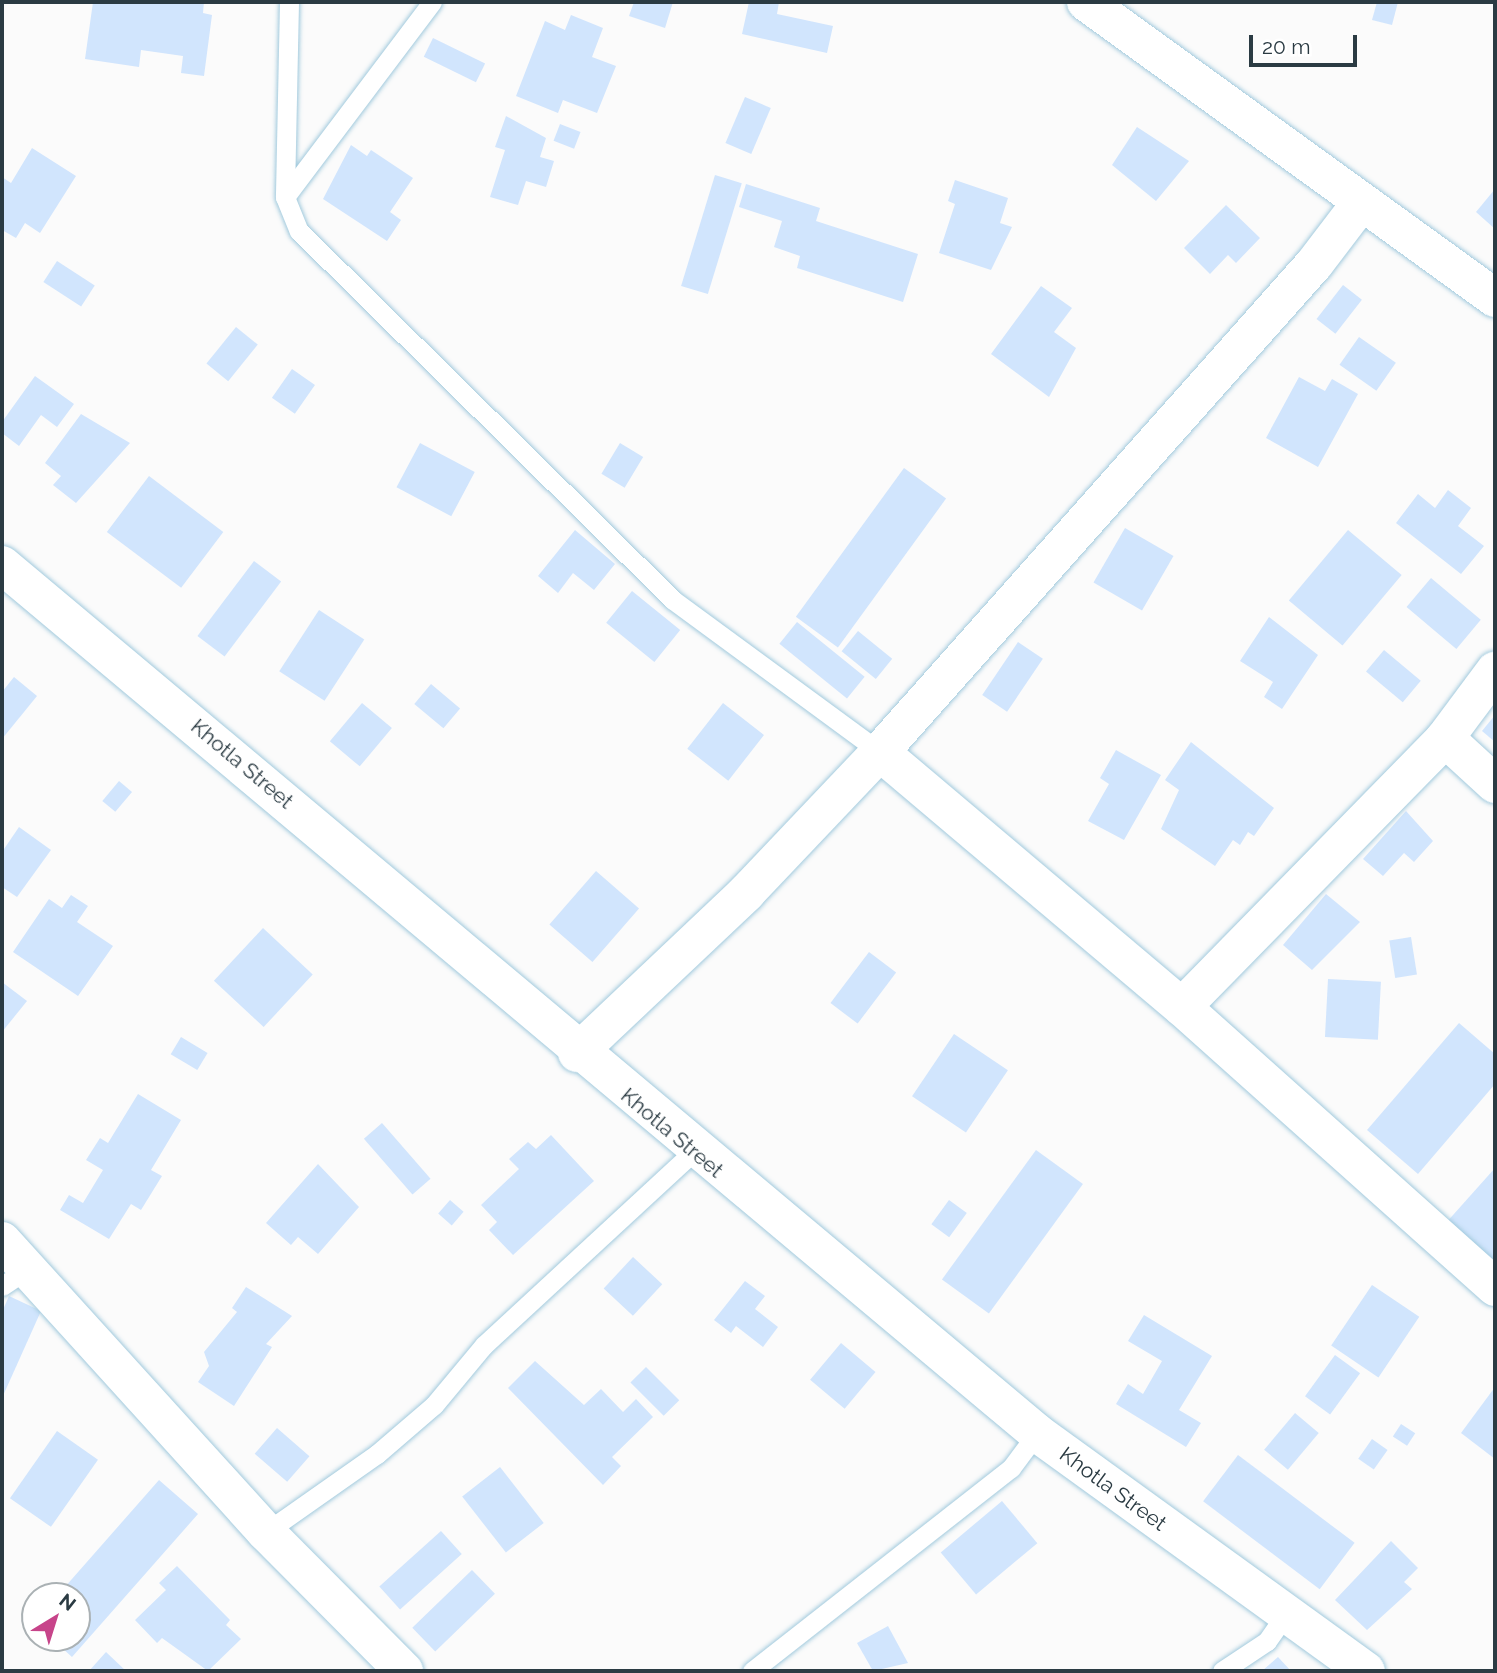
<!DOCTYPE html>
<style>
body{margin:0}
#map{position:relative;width:1497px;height:1673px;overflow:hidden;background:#fbfbfb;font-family:Raleway,sans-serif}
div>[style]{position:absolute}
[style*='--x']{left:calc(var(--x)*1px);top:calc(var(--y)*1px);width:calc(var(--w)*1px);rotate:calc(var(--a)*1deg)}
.building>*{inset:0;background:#d1e5fd;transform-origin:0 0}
.roads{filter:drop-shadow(0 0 2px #a2cadd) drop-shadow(0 0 2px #a2cadd)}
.lane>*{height:19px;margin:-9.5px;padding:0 9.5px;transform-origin:9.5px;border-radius:9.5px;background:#fff}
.street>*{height:38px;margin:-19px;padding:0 19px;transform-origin:19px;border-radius:19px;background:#fff}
.secondary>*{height:38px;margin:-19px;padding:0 19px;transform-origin:19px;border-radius:19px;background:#fff}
span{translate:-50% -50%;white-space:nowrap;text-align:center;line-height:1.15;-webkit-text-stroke:6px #fff;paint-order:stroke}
.street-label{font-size:21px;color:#2b3b43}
.frame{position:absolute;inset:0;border:4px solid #2b3b43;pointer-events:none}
.north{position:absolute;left:21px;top:1582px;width:70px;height:70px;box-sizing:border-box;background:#fff;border:2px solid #aab1b4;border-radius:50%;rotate:38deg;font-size:19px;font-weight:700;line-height:28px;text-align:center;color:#2b3b43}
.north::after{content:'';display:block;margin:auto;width:24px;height:32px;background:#c7448a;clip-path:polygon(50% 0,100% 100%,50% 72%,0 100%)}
.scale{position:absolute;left:1249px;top:35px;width:108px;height:32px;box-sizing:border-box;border:4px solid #2b3b43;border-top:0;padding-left:9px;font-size:21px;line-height:24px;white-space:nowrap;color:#2b3b43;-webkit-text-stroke:5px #fff;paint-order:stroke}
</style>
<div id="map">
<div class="building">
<div style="clip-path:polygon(93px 2px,204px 2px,203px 13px,212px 15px,204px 76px,181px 73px,183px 56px,141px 50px,139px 67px,85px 59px)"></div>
<div style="clip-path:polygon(634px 2px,673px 2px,665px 28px,629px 16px)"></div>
<div style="clip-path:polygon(749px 2px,779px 2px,777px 14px,833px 26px,827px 53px,742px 34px)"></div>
<div style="clip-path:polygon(1377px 2px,1398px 2px,1392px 25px,1372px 20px)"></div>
<div style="clip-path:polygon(571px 15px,603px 28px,592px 57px,616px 66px,597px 113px,563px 100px,558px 113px,516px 96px,545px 21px,565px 30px)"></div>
<div style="left:433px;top:38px;width:58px;height:21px;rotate:26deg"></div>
<div style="left:745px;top:97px;width:28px;height:50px;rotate:23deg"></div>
<div style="clip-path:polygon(506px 116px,546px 138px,540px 157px,554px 161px,546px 187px,526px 181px,518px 205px,490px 197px,505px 150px,495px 147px)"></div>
<div style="left:560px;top:124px;width:22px;height:18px;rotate:21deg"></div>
<div style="clip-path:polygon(1137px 127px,1189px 161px,1156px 201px,1112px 165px)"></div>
<div style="clip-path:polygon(351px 145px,367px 156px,371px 150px,413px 178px,390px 212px,401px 220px,387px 241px,323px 199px)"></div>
<div style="clip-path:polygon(32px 148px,76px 176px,40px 233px,25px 223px,16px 238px,2px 230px,2px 177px,11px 183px)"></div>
<div style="left:715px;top:175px;width:28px;height:116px;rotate:17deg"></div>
<div style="clip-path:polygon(955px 180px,1008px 198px,1000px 223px,1012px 227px,991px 270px,939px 253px,955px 204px,948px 201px)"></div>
<div style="clip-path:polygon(746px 184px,820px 208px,816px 221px,918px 254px,903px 302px,797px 268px,800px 256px,774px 247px,782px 221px,739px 207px)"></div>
<div style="clip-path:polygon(1495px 189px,1495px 229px,1476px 212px)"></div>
<div style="clip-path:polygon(1226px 205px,1260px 238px,1236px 263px,1228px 255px,1210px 274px,1184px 248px)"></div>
<div style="left:57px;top:261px;width:45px;height:25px;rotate:33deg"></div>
<div style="left:1343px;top:285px;width:24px;height:43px;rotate:38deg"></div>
<div style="clip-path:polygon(1041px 286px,1072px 308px,1054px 332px,1076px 348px,1049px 397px,991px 354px)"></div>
<div style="left:236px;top:327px;width:28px;height:47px;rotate:39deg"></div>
<div style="left:1359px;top:337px;width:45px;height:34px;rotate:35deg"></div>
<div style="left:292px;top:369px;width:28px;height:35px;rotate:35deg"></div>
<div style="clip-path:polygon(35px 376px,74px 404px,57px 427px,41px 415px,19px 446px,2px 433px,2px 422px)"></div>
<div style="clip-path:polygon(1299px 377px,1325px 391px,1332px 379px,1358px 394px,1318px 467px,1266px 438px)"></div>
<div style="clip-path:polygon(81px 414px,130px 443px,76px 503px,53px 485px,61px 476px,45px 463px)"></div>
<div style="left:420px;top:443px;width:62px;height:50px;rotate:28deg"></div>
<div style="left:620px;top:443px;width:27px;height:36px;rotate:31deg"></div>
<div style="left:904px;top:468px;width:52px;height:184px;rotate:36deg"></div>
<div style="left:149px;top:476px;width:93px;height:70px;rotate:37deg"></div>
<div style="clip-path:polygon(1448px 490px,1471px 508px,1458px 526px,1484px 546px,1461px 574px,1396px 523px,1418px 494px,1435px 508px)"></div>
<div style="left:1125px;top:528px;width:56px;height:63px;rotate:30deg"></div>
<div style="clip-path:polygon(575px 530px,615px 564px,594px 590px,573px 573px,558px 593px,538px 576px)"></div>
<div style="left:1348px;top:530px;width:70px;height:92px;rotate:40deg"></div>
<div style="left:254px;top:561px;width:34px;height:94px;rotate:37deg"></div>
<div style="left:1431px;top:578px;width:65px;height:38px;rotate:40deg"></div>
<div style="left:632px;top:591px;width:62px;height:41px;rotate:39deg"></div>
<div style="left:319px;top:610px;width:54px;height:73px;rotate:33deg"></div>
<div style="clip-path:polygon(1269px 617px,1318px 655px,1282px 709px,1264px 697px,1273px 682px,1240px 661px)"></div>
<div style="left:797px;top:622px;width:87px;height:28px;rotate:39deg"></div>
<div style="left:858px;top:631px;width:44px;height:26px;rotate:39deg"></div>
<div style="left:1018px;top:642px;width:30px;height:64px;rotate:34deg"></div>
<div style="left:1384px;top:650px;width:48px;height:28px;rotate:40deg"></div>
<div style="clip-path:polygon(14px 677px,37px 696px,2px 739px,2px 692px)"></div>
<div style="left:431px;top:684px;width:38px;height:26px;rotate:40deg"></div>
<div style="left:362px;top:703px;width:39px;height:50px;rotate:40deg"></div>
<div style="left:723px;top:703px;width:52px;height:58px;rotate:38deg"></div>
<div style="clip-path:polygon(1495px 715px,1495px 742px,1482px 731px)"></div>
<div style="clip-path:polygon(1191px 742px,1274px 808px,1254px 836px,1248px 832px,1240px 845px,1233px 840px,1215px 866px,1161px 829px,1179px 790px,1165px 780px)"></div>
<div style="clip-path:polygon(1116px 750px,1161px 775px,1124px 840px,1088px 821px,1109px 784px,1100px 778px)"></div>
<div style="left:119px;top:781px;width:17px;height:26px;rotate:40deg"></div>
<div style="clip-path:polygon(1406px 811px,1433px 841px,1414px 862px,1404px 853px,1383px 876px,1363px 859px)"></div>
<div style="clip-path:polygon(19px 827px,51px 850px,17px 897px,2px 887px,2px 852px)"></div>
<div style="left:596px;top:871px;width:57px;height:71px;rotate:41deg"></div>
<div style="clip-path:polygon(1326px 894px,1360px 922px,1312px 970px,1283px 945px)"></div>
<div style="clip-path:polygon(71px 895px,88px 906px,77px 922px,113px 946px,78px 996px,13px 952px,49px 899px,62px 908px)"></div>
<div style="left:263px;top:928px;width:68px;height:72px;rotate:43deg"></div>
<div style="left:1411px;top:937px;width:38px;height:22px;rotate:81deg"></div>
<div style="left:869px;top:952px;width:34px;height:64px;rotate:37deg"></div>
<div style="left:1328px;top:979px;width:53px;height:58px;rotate:3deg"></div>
<div style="clip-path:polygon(2px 982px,27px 1001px,2px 1032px)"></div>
<div style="clip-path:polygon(1459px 1023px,1495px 1054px,1495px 1084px,1418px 1174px,1367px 1130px)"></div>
<div style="left:954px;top:1034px;width:65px;height:75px;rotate:34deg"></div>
<div style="left:181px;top:1037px;width:31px;height:20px;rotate:31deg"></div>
<div style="clip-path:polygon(138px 1094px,181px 1120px,151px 1170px,162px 1176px,141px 1210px,131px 1204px,109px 1239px,60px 1210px,69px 1195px,83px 1203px,103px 1170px,86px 1160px,100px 1138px,108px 1143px)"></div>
<div style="left:382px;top:1123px;width:74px;height:24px;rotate:49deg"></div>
<div style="clip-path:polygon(551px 1135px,594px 1181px,513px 1255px,489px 1230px,497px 1222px,481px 1205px,519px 1169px,509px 1159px,528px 1142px,536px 1149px)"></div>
<div style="left:1036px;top:1150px;width:58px;height:160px;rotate:36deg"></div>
<div style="clip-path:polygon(318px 1164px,359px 1207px,318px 1254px,298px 1237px,291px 1245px,266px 1223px)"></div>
<div style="clip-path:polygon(1495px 1168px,1495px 1269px,1445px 1224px)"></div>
<div style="left:450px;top:1200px;width:18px;height:18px;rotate:41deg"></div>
<div style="left:949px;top:1200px;width:22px;height:30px;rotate:36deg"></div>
<div style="left:633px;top:1257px;width:40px;height:43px;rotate:43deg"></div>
<div style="clip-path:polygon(745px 1281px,765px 1296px,755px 1309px,778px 1327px,763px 1347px,736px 1326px,731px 1333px,714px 1320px)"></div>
<div style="left:1372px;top:1285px;width:57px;height:73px;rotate:34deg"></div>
<div style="clip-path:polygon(246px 1287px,292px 1316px,266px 1344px,272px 1347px,234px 1406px,198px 1382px,209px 1366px,204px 1352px,237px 1312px,232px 1308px)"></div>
<div style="clip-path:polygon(9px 1296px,41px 1311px,2px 1398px,2px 1312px)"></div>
<div style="clip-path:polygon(1144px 1315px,1212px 1356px,1179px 1410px,1201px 1423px,1186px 1447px,1116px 1404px,1128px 1384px,1143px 1394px,1162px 1361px,1128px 1341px)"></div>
<div style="left:841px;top:1343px;width:45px;height:48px;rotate:40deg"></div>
<div style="left:1335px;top:1355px;width:31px;height:51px;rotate:36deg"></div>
<div style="clip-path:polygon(535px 1361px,584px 1405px,601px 1389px,623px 1412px,636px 1399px,653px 1417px,612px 1457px,621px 1466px,603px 1485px,508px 1388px)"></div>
<div style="left:646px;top:1367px;width:47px;height:22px;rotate:45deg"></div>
<div style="clip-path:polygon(1495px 1387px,1495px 1459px,1461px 1433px)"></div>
<div style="left:1295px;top:1413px;width:31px;height:48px;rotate:40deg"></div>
<div style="left:1401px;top:1424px;width:17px;height:15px;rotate:33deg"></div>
<div style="left:277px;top:1428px;width:43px;height:34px;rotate:41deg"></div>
<div style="left:57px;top:1431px;width:50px;height:82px;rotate:35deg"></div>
<div style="left:1372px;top:1439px;width:19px;height:24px;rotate:35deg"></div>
<div style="left:1238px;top:1455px;width:146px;height:58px;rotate:37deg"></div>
<div style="left:500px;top:1467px;width:71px;height:48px;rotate:52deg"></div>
<div style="clip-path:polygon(159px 1480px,198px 1514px,72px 1657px,51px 1638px,77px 1638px,77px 1596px,57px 1596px)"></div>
<div style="left:1002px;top:1501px;width:55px;height:80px;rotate:50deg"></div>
<div style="left:441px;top:1531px;width:31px;height:83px;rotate:48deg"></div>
<div style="clip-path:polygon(1391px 1541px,1418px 1568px,1404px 1582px,1412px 1589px,1367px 1630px,1335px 1600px)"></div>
<div style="clip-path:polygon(177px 1566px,230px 1620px,226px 1625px,241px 1639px,208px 1671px,162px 1638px,157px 1643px,135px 1620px,166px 1590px,159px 1583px)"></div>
<div style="left:472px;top:1570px;width:33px;height:83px;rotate:46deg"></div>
<div style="clip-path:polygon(888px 1626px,908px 1663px,873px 1671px,857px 1643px)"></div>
<div style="clip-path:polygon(106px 1652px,126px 1671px,89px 1671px)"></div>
<div style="clip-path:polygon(1278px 1657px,1291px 1671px,1262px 1671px)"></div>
</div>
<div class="roads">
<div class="lane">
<div style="--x:289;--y:2;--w:195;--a:91.2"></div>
<div style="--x:285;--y:197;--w:37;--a:68"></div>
<div style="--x:299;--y:231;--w:525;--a:44.61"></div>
<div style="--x:673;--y:600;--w:257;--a:36.3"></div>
<div style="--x:285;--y:197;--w:244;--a:-53"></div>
<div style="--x:2;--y:1286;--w:32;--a:-34"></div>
<div style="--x:266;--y:1532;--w:136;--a:-35.1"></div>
<div style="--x:377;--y:1454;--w:75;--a:-40.7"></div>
<div style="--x:434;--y:1405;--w:78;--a:-50.2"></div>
<div style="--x:484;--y:1345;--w:286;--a:-42.7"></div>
<div style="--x:752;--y:1671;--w:329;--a:-38.1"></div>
<div style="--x:1011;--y:1468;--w:44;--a:-53.4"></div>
<div style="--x:1222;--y:1671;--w:54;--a:-33.7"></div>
<div style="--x:1267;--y:1641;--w:32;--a:-55"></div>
</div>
<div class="street">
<div style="--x:1086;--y:2;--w:505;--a:35.89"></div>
<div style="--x:1445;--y:738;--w:68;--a:42.6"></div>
<div style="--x:880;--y:752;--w:395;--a:40.2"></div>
<div style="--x:1182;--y:1007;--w:420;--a:41.8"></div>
<div style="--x:1182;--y:1007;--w:376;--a:-45.6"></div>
<div style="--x:1445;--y:738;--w:84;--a:-53.3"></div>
<div style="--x:577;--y:1053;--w:233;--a:-43.4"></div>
<div style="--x:746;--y:893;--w:195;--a:-46.5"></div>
<div style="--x:880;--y:752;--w:654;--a:-48.34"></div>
<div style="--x:1315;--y:263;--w:74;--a:-52.7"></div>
<div style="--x:2;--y:1241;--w:393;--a:47.8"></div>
<div style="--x:266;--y:1532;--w:196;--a:45.2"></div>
</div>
<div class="secondary">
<div style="--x:2;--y:565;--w:1351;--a:39.98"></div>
<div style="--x:1037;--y:1433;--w:406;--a:35.9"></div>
</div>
</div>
<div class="street-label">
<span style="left:242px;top:764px;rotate:40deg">Khotla Street</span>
<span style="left:672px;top:1133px;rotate:40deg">Khotla Street</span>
<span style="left:1113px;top:1489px;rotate:36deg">Khotla Street</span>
</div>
<div class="frame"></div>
<div class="north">N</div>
<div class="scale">20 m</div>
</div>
